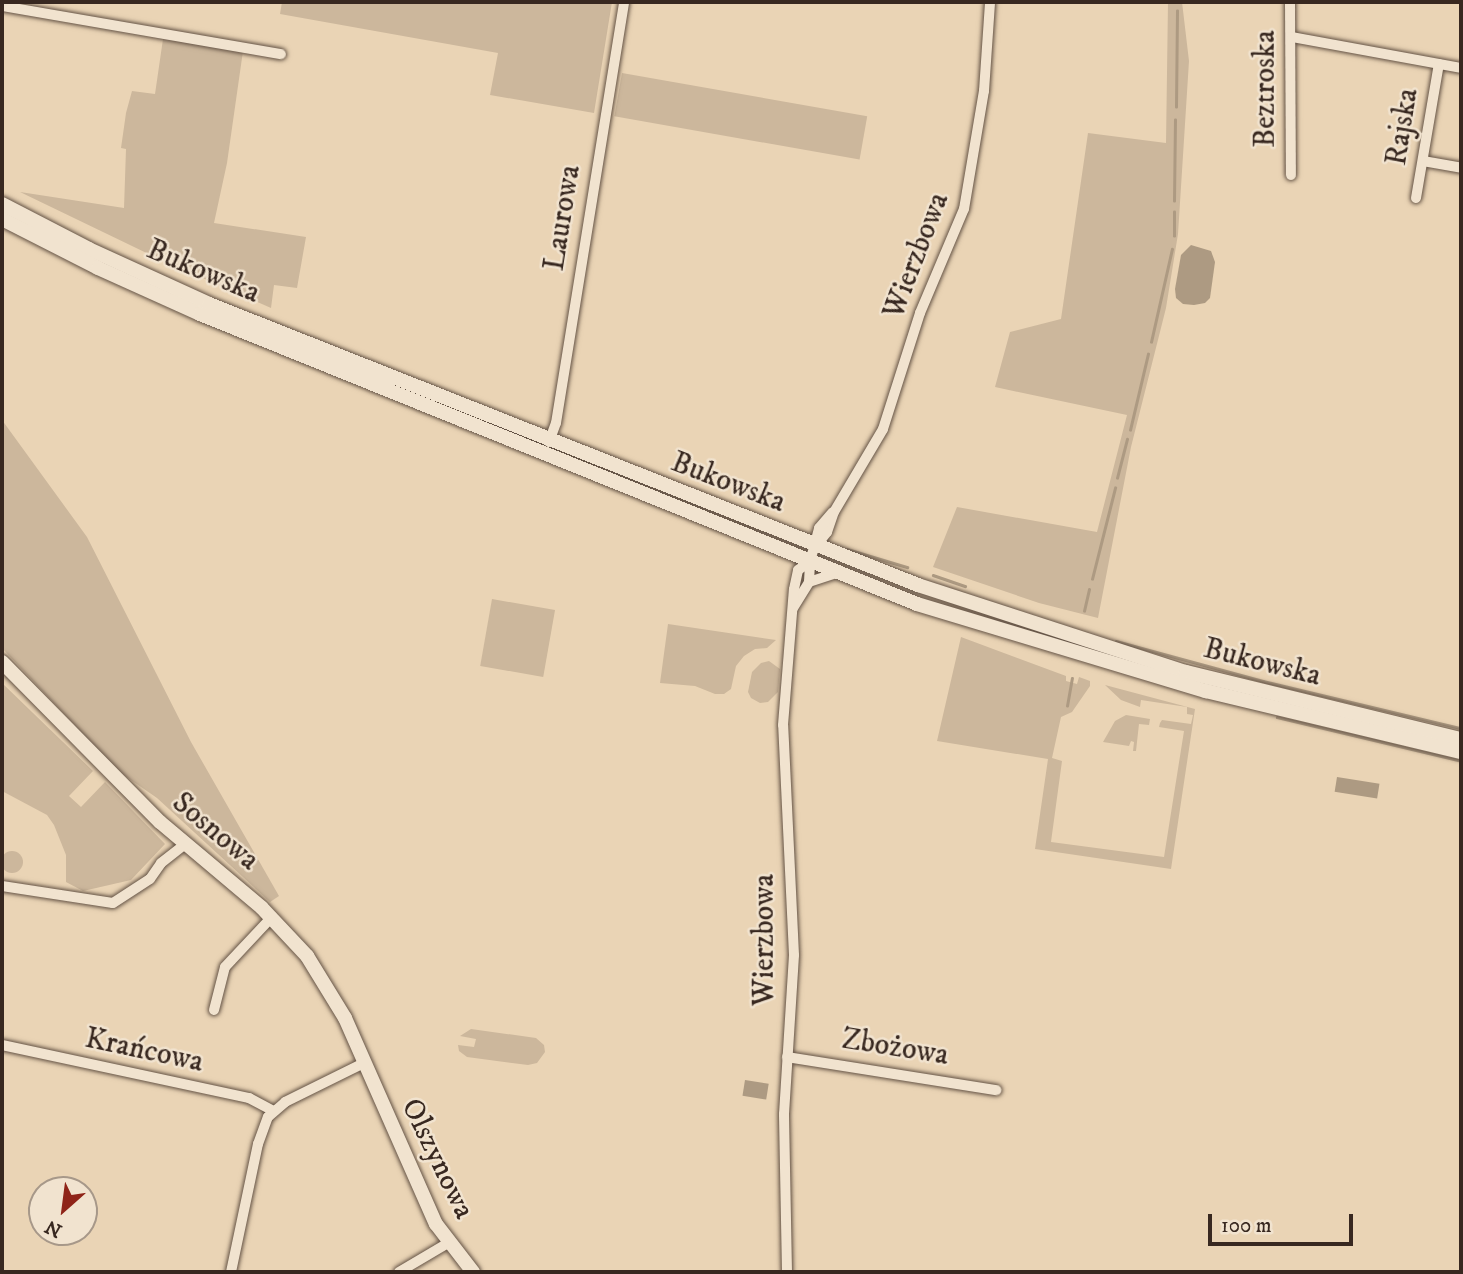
<!DOCTYPE html>
<meta charset="utf-8">
<style>
body{margin:0}
#map{position:relative;width:1463px;height:1274px;overflow:hidden;background:#ead4b5;font-family:"IM FELL DW Pica",serif}
div>[style]{position:absolute}
[style*='--x']{left:calc(var(--x)*1px);top:calc(var(--y)*1px);width:calc(var(--w)*1px);rotate:calc(var(--a)*1deg)}
.green>*{inset:0;background:#ccb79c;transform-origin:0 0}
.round{border-radius:50%}
.water>*{inset:0;background:#ad9a82;transform-origin:0 0}
.stream>*{height:2.5px;margin:-1.25px;padding:0 1.25px;transform-origin:1.25px;border-radius:1.25px;background:#ad9a82}
.roads{filter:drop-shadow(0 0 2px #645345) drop-shadow(0 0 2px #645345)}
.street>*{height:10px;margin:-5px;padding:0 5px;transform-origin:5px;border-radius:5px;background:#f1e3cf}
.secondary>*{height:14px;margin:-7px;padding:0 7px;transform-origin:7px;border-radius:7px;background:#f1e3cf}
span{translate:-50% -50%;white-space:nowrap;text-align:center;line-height:1.15;-webkit-text-stroke:5px #f1e3cf;paint-order:stroke}
.street-label{font-size:30px;color:#382820}
.frame{position:absolute;inset:0;border:4px solid #382820;pointer-events:none}
.north{position:absolute;left:28px;top:1176px;width:70px;height:70px;box-sizing:border-box;background:#f1e3cf;border:2px solid #a79889;border-radius:50%;rotate:208deg;font-size:19px;font-weight:700;line-height:28px;text-align:center;color:#382820}
.north::after{content:'';display:block;margin:auto;width:24px;height:32px;background:#8f2418;clip-path:polygon(50% 0,100% 100%,50% 72%,0 100%)}
.scale{position:absolute;left:1208px;top:1214px;width:145px;height:32px;box-sizing:border-box;border:4px solid #382820;border-top:0;padding-left:9px;font-size:21px;line-height:24px;white-space:nowrap;color:#382820;-webkit-text-stroke:5px #f1e3cf;paint-order:stroke}
</style>
<div id="map">
<div class="green">
<div style="clip-path:polygon(282px 2px,612px 2px,594px 113px,490px 95px,498px 53px,280px 14px)"></div>
<div style="clip-path:polygon(1168px 2px,1182px 2px,1189px 61px,1178px 234px,1166px 308px,1131px 447px,1098px 618px,1039px 603px,933px 567px,957px 507px,1097px 532px,1127px 415px,995px 387px,1010px 332px,1061px 319px,1088px 133px,1166px 143px)"></div>
<div style="clip-path:polygon(163px 39px,243px 51px,227px 163px,214px 223px,306px 237px,297px 288px,274px 285px,271px 308px,159px 259px,20px 192px,124px 208px,126px 149px,121px 148px,126px 113px,132px 91px,155px 94px)"></div>
<div style="left:622px;top:73px;width:249px;height:44px;rotate:10deg"></div>
<div style="clip-path:polygon(2px 420px,87px 537px,191px 742px,279px 896px,270px 902px,157px 798px,118px 771px,2px 648px)"></div>
<div style="left:492px;top:599px;width:64px;height:68px;rotate:10deg"></div>
<div style="clip-path:polygon(668px 624px,776px 640px,767px 648px,755px 649px,744px 656px,736px 666px,731px 689px,724px 694px,715px 694px,695px 686px,660px 683px)"></div>
<div style="clip-path:polygon(961px 637px,1066px 676px,1066px 681px,1077px 684px,1079px 677px,1090px 681px,1090px 686px,1072px 712px,1061px 717px,1052px 758px,1062px 761px,1051px 842px,1164px 857px,1184px 731px,1159px 727px,1160px 723px,1162px 720px,1191px 724px,1193px 715px,1187px 714px,1187px 707px,1141px 700px,1140px 707px,1121px 700px,1105px 685px,1195px 709px,1171px 869px,1035px 849px,1048px 759px,937px 741px)"></div>
<div style="clip-path:polygon(769px 661px,780px 669px,778px 692px,768px 702px,760px 703px,751px 698px,748px 692px,752px 672px,761px 663px)"></div>
<div style="clip-path:polygon(2px 683px,93px 771px,69px 796px,81px 807px,105px 782px,165px 844px,131px 880px,83px 891px,66px 882px,66px 855px,54px 825px,47px 815px,2px 791px)"></div>
<div style="clip-path:polygon(1126px 715px,1150px 719px,1149px 725px,1139px 724px,1136px 751px,1133px 751px,1134px 742px,1131px 741px,1129px 746px,1103px 742px,1115px 721px)"></div>
<div class="round" style="left:1px;top:851px;width:22px;height:22px"></div>
<div style="clip-path:polygon(471px 1029px,536px 1038px,544px 1045px,545px 1052px,537px 1063px,528px 1065px,467px 1057px,459px 1051px,458px 1045px,474px 1047px,476px 1039px,460px 1036px)"></div>
</div>
<div class="water">
<div style="clip-path:polygon(1191px 245px,1211px 251px,1215px 262px,1210px 298px,1205px 303px,1194px 305px,1183px 304px,1176px 298px,1175px 289px,1181px 255px)"></div>
<div style="left:1337px;top:777px;width:43px;height:15px;rotate:9deg"></div>
<div style="left:745px;top:1080px;width:24px;height:16px;rotate:9deg"></div>
</div>
<div class="stream">
<div style="--x:1176;--y:107;--w:96;--a:-89.4"></div>
<div style="--x:1174;--y:201;--w:81;--a:-89.3"></div>
<div style="--x:1174;--y:236;--w:24;--a:-90"></div>
<div style="--x:1151;--y:342;--w:95;--a:-77.3"></div>
<div style="--x:1130;--y:430;--w:78;--a:-76.7"></div>
<div style="--x:1117;--y:478;--w:40;--a:-75.6"></div>
<div style="--x:847;--y:549;--w:63;--a:16.7"></div>
<div style="--x:933;--y:575;--w:34;--a:19"></div>
<div style="--x:1092;--y:579;--w:94;--a:-75.8"></div>
<div style="--x:1084;--y:611;--w:22;--a:-77"></div>
<div style="--x:1116;--y:641;--w:152;--a:15.2"></div>
<div style="--x:1263;--y:681;--w:204;--a:13.4"></div>
<div style="--x:1067;--y:706;--w:28;--a:-80"></div>
<div style="--x:1277;--y:717;--w:189;--a:13.4"></div>
</div>
<div class="roads">
<div class="street">
<div style="--x:1290;--y:2;--w:173;--a:89.7"></div>
<div style="--x:2;--y:6;--w:283;--a:9.8"></div>
<div style="--x:1292;--y:37;--w:172;--a:10.4"></div>
<div style="--x:1423;--y:161;--w:39;--a:10"></div>
<div style="--x:1416;--y:198;--w:136;--a:-80.3"></div>
<div style="--x:549;--y:442;--w:20;--a:-70"></div>
<div style="--x:556;--y:423;--w:426;--a:-80.8"></div>
<div style="--x:816;--y:546;--w:18;--a:-52"></div>
<div style="--x:827;--y:532;--w:21;--a:-71"></div>
<div style="--x:834;--y:512;--w:96;--a:-59.4"></div>
<div style="--x:883;--y:429;--w:122;--a:-72.3"></div>
<div style="--x:920;--y:313;--w:113;--a:-67.1"></div>
<div style="--x:964;--y:209;--w:120;--a:-80.4"></div>
<div style="--x:984;--y:91;--w:89;--a:-86.1"></div>
<div style="--x:809;--y:582;--w:28;--a:-18"></div>
<div style="--x:793;--y:608;--w:31;--a:-58"></div>
<div style="--x:809;--y:582;--w:20;--a:-87"></div>
<div style="--x:810;--y:562;--w:35;--a:-75"></div>
<div style="--x:819;--y:528;--w:21;--a:-49"></div>
<div style="--x:2;--y:886;--w:112;--a:8.7"></div>
<div style="--x:113;--y:903;--w:44;--a:-33"></div>
<div style="--x:150;--y:879;--w:19;--a:-55"></div>
<div style="--x:161;--y:863;--w:29;--a:-38"></div>
<div style="--x:214;--y:1010;--w:44;--a:-75.7"></div>
<div style="--x:225;--y:967;--w:69;--a:-46.8"></div>
<div style="--x:2;--y:1045;--w:253;--a:12.1"></div>
<div style="--x:249;--y:1098;--w:27;--a:28"></div>
<div style="--x:787;--y:1057;--w:212;--a:9"></div>
<div style="--x:231;--y:1272;--w:131;--a:-78.1"></div>
<div style="--x:258;--y:1144;--w:29;--a:-70"></div>
<div style="--x:268;--y:1117;--w:23;--a:-41"></div>
<div style="--x:285;--y:1102;--w:88;--a:-26.3"></div>
<div style="--x:399;--y:1272;--w:57;--a:-30.6"></div>
<div style="--x:787;--y:1272;--w:158;--a:-91.1"></div>
<div style="--x:784;--y:1114;--w:159;--a:-86.4"></div>
<div style="--x:794;--y:955;--w:230;--a:-92.7"></div>
<div style="--x:783;--y:725;--w:136;--a:-85.4"></div>
<div style="--x:794;--y:589;--w:19;--a:-78"></div>
<div style="--x:798;--y:570;--w:14;--a:-34"></div>
</div>
<div class="secondary">
<div style="--x:2;--y:204;--w:98;--a:27.3"></div>
<div style="--x:89;--y:249;--w:132;--a:24.6"></div>
<div style="--x:209;--y:304;--w:763;--a:21.62"></div>
<div style="--x:918;--y:585;--w:282;--a:18"></div>
<div style="--x:1186;--y:672;--w:283;--a:13.7"></div>
<div style="--x:2;--y:219;--w:108;--a:27"></div>
<div style="--x:98;--y:268;--w:112;--a:24.3"></div>
<div style="--x:200;--y:314;--w:773;--a:22.02"></div>
<div style="--x:917;--y:604;--w:302;--a:16.8"></div>
<div style="--x:1206;--y:691;--w:262;--a:13.5"></div>
<div style="--x:2;--y:662;--w:225;--a:45.4"></div>
<div style="--x:160;--y:822;--w:133;--a:40.1"></div>
<div style="--x:262;--y:908;--w:66;--a:46.8"></div>
<div style="--x:307;--y:956;--w:73;--a:58.5"></div>
<div style="--x:345;--y:1018;--w:225;--a:66.2"></div>
<div style="--x:436;--y:1224;--w:61;--a:52.4"></div>
</div>
</div>
<div class="street-label">
<span style="left:1266px;top:89px;rotate:-90deg">Beztroska</span>
<span style="left:1403px;top:127px;rotate:-81deg">Rajska</span>
<span style="left:563px;top:218px;rotate:-81deg">Laurowa</span>
<span style="left:917px;top:256px;rotate:-69deg">Wierzbowa</span>
<span style="left:203px;top:272px;rotate:23deg">Bukowska</span>
<span style="left:728px;top:483px;rotate:21deg">Bukowska</span>
<span style="left:1262px;top:663px;rotate:14deg">Bukowska</span>
<span style="left:215px;top:832px;rotate:40deg">Sosnowa</span>
<span style="left:765px;top:940px;rotate:-90deg">Wierzbowa</span>
<span style="left:895px;top:1048px;rotate:9deg">Zbożowa</span>
<span style="left:144px;top:1051px;rotate:12deg">Krańcowa</span>
<span style="left:437px;top:1159px;rotate:64deg">Olszynowa</span>
</div>
<div class="frame"></div>
<div class="north">N</div>
<div class="scale">100 m</div>
</div>
